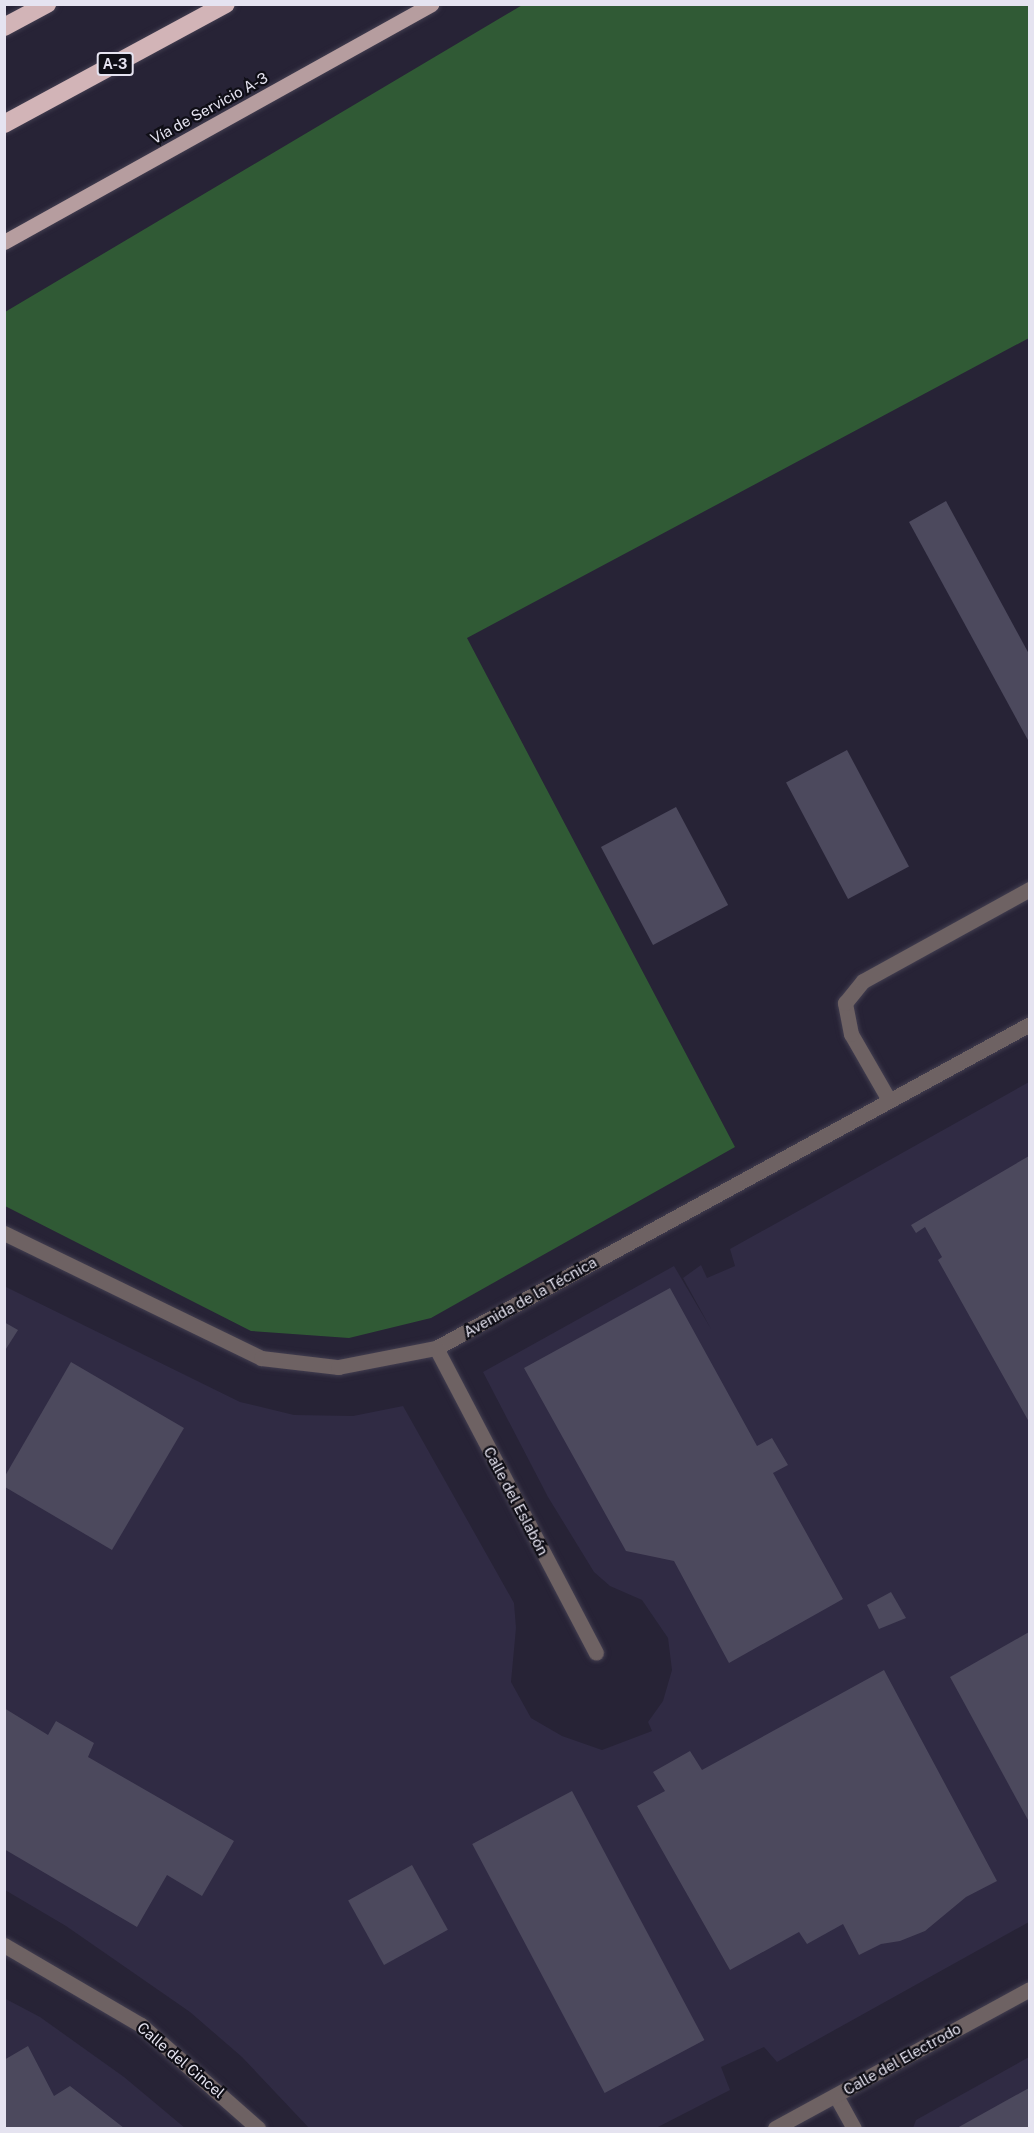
<!DOCTYPE html>
<meta charset="utf-8">
<style>
body{margin:0}
#map{position:relative;width:1034px;height:2133px;overflow:hidden;background:#272336;font-family:"Public Sans",sans-serif}
div>[style]{position:absolute}
[style*='--x']{left:calc(var(--x)*1px);top:calc(var(--y)*1px);width:calc(var(--w)*1px);rotate:calc(var(--a)*1deg)}
.built>*{inset:0;background:#302b44}
.green>*{inset:0;background:#305a35}
.building>*{inset:0;background:#4c495d;transform-origin:0 0}
.roads{filter:drop-shadow(0 0 2px #423e50) drop-shadow(0 0 2px #423e50)}
.minor>*{height:15px;margin:-7.5px;padding:0 7.5px;transform-origin:7.5px;border-radius:7.5px;background:#6e6263}
.major>*{height:15px;margin:-7.5px;padding:0 7.5px;transform-origin:7.5px;border-radius:7.5px;background:#b69d9f}
.highway>*{height:18px;margin:-9px;padding:0 9px;transform-origin:9px;border-radius:9px;background:#d2b4b7}
span{translate:-50% -50%;white-space:nowrap;text-align:center;line-height:1.15;-webkit-text-stroke:4.5px #0f0e16;paint-order:stroke}
.shield-label span{padding:2px 4px;background:#0f0e16;border:2px solid;border-radius:4px;-webkit-text-stroke-width:0}
.shield-label{font-size:14px;color:#e5e3f0;font-weight:700}
.street-label{font-size:15px;color:#e5e3f0}
.frame{position:absolute;inset:0;border:6px solid #e5e3f0;pointer-events:none}
</style>
<div id="map">
<div class="built">
<div style="clip-path:polygon(1029px 1082px,1029px 1922px,777px 2062px,764px 2047px,721px 2067px,730px 2090px,656px 2128px,309px 2128px,242px 2057px,190px 2012px,66px 1926px,5px 1890px,4px 1286px,240px 1402px,294px 1415px,353px 1416px,403px 1406px,514px 1603px,516px 1628px,511px 1682px,531px 1718px,562px 1736px,602px 1750px,652px 1731px,648px 1722px,663px 1701px,672px 1670px,668px 1638px,642px 1600px,610px 1586px,594px 1572px,548px 1497px,483px 1372px,674px 1266px,711px 1329px,683px 1278px,701px 1265px,707px 1278px,735px 1266px,730px 1249px)"></div>
<div style="clip-path:polygon(4px 1998px,40px 2017px,124px 2077px,185px 2128px,5px 2128px)"></div>
<div style="clip-path:polygon(1029px 2057px,1029px 2128px,913px 2128px,916px 2120px)"></div>
</div>
<div class="green">
<div style="clip-path:polygon(524px 4px,1029px 5px,1029px 338px,467px 638px,735px 1147px,431px 1318px,349px 1338px,251px 1331px,5px 1206px,5px 312px)"></div>
</div>
<div class="building">
<div style="clip-path:polygon(946px 501px,1029px 654px,1029px 742px,909px 522px)"></div>
<div style="left:847px;top:750px;width:132px;height:69px;rotate:62deg"></div>
<div style="left:676px;top:807px;width:111px;height:85px;rotate:62deg"></div>
<div style="clip-path:polygon(1029px 1156px,1029px 1422px,938px 1260px,942px 1257px,925px 1227px,916px 1233px,911px 1225px)"></div>
<div style="clip-path:polygon(670px 1288px,757px 1446px,772px 1438px,788px 1465px,773px 1473px,843px 1599px,729px 1663px,674px 1561px,626px 1551px,524px 1368px)"></div>
<div style="clip-path:polygon(4px 1322px,18px 1330px,4px 1352px)"></div>
<div style="clip-path:polygon(71px 1362px,184px 1428px,112px 1550px,5px 1487px,5px 1476px)"></div>
<div style="clip-path:polygon(891px 1592px,906px 1618px,879px 1629px,867px 1605px)"></div>
<div style="clip-path:polygon(1029px 1632px,1029px 1819px,1028px 1820px,950px 1677px)"></div>
<div style="clip-path:polygon(884px 1670px,997px 1881px,966px 1897px,925px 1931px,900px 1941px,881px 1944px,859px 1955px,843px 1924px,807px 1944px,799px 1932px,730px 1970px,637px 1806px,665px 1791px,653px 1772px,690px 1751px,702px 1770px)"></div>
<div style="clip-path:polygon(4px 1708px,48px 1735px,56px 1721px,94px 1743px,88px 1757px,234px 1841px,202px 1896px,167px 1875px,137px 1927px,4px 1849px)"></div>
<div style="left:572px;top:1791px;width:282px;height:113px;rotate:62deg"></div>
<div style="left:412px;top:1865px;width:74px;height:73px;rotate:61deg"></div>
<div style="clip-path:polygon(28px 2046px,54px 2096px,70px 2086px,124px 2128px,4px 2128px,4px 2060px)"></div>
<div style="clip-path:polygon(1029px 2088px,1029px 2128px,957px 2128px)"></div>
</div>
<div class="roads">
<div class="minor">
<div style="--x:889;--y:1100;--w:76;--a:-119.9"></div>
<div style="--x:851;--y:1034;--w:32;--a:-101"></div>
<div style="--x:845;--y:1003;--w:28;--a:-51"></div>
<div style="--x:863;--y:981;--w:191;--a:-28.9"></div>
<div style="--x:4;--y:1233;--w:286;--a:25.9"></div>
<div style="--x:261;--y:1358;--w:78;--a:6.7"></div>
<div style="--x:338;--y:1367;--w:100;--a:-11"></div>
<div style="--x:436;--y:1348;--w:677;--a:-28.61"></div>
<div style="--x:436;--y:1348;--w:344;--a:62.3"></div>
<div style="--x:4;--y:1945;--w:159;--a:30.3"></div>
<div style="--x:141;--y:2025;--w:156;--a:41.4"></div>
<div style="--x:836;--y:2096;--w:37;--a:61"></div>
<div style="--x:775;--y:2128;--w:290;--a:-28.6"></div>
</div>
<div class="major">
<div style="--x:4;--y:242;--w:489;--a:-29.1"></div>
</div>
<div class="highway">
<div style="--x:4;--y:27;--w:49;--a:-28.1"></div>
<div style="--x:4;--y:124;--w:252;--a:-28.4"></div>
</div>
</div>
<div class="shield-label">
<span style="left:115px;top:64px">A-3</span>
</div>
<div class="street-label">
<span style="left:209px;top:108px;rotate:-29deg">Vía de Servicio A-3</span>
<span style="left:530px;top:1297px;rotate:-29deg">Avenida de la Técnica</span>
<span style="left:516px;top:1501px;rotate:62deg">Calle del Eslabón</span>
<span style="left:902px;top:2059px;rotate:-29deg">Calle del Electrodo</span>
<span style="left:181px;top:2060px;rotate:40deg">Calle del Cincel</span>
</div>
<div class="frame"></div>
</div>
